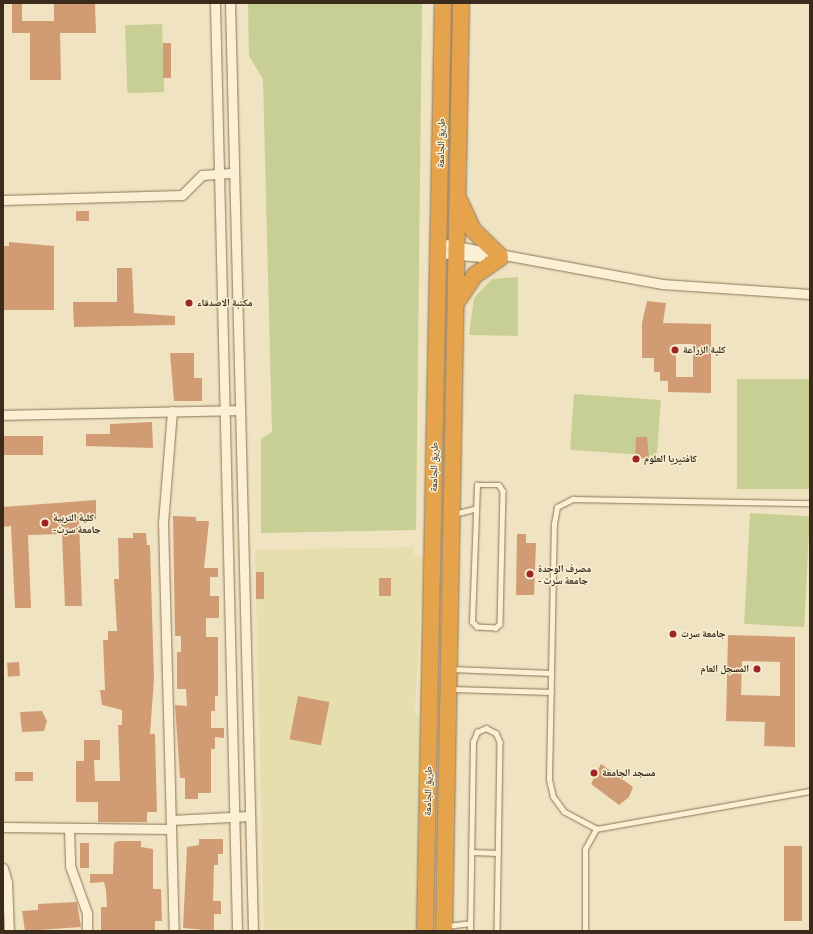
<!DOCTYPE html>
<meta charset="utf-8">
<style>
body{margin:0}
#map{position:relative;width:813px;height:934px;overflow:hidden;background:#f0e3c1;font-family:"Source Serif 4","Noto Naskh Arabic",serif}
div>[style]{position:absolute}
[style*='--x']{left:calc(var(--x)*1px);top:calc(var(--y)*1px);width:calc(var(--w)*1px);rotate:calc(var(--a)*1deg)}
.farmland>*{inset:0;background:#e7dead}
.green>*{inset:0;background:#c7cf94;transform-origin:0 0}
.building>*{inset:0;background:#d19c74;transform-origin:0 0}
.roads{filter:drop-shadow(0 0 1px #8b7457) drop-shadow(0 0 1px #8b7457)}
.lane>*{height:4.5px;margin:-2.25px;padding:0 2.25px;transform-origin:2.25px;border-radius:2.25px;background:#fbf0d4}
.street>*{height:9px;margin:-4.5px;padding:0 4.5px;transform-origin:4.5px;border-radius:4.5px;background:#fbf0d4}
.highway>*{height:16px;margin:-8px;padding:0 8px;transform-origin:8px;border-radius:8px;background:#e5a44c}
.dots>*{width:11px;height:11px;translate:-50% -50%;box-sizing:border-box;border:2px solid #f7edd1;border-radius:50%}
span{translate:-50% -50%;white-space:nowrap;text-align:center;line-height:1.15;-webkit-text-stroke:3px #f7edd1;paint-order:stroke}
.street-label{font-size:10px;color:#3a2b1c}
.poi-label{font-size:10px;color:#3a2b1c;font-weight:700}
.left{translate:0 -50%;text-align:left}
.right{translate:-100% -50%;text-align:right}
.frame{position:absolute;inset:0;border:4px solid #3a2b1c;pointer-events:none}
</style>
<div id="map">
<div class="farmland">
<div style="clip-path:polygon(414px 547px,414px 554px,423px 559px,415px 710px,420px 718px,416px 931px,264px 931px,255px 550px)"></div>
</div>
<div class="green">
<div style="clip-path:polygon(248px 3px,422px 3px,416px 530px,261px 533px,261px 439px,272px 432px,263px 79px,249px 56px)"></div>
<div style="left:162px;top:24px;width:68px;height:37px;rotate:88deg"></div>
<div style="clip-path:polygon(518px 277px,518px 336px,469px 335px,474px 298px,492px 279px)"></div>
<div style="left:737px;top:379px;width:73px;height:110px"></div>
<div style="left:574px;top:394px;width:87px;height:56px;rotate:4deg"></div>
<div style="left:750px;top:513px;width:60px;height:111px;rotate:3deg"></div>
</div>
<div class="building">
<div style="clip-path:polygon(12px 3px,22px 3px,22px 21px,54px 21px,54px 4px,95px 3px,96px 33px,60px 33px,61px 80px,30px 80px,30px 33px,12px 33px)"></div>
<div style="left:163px;top:43px;width:8px;height:35px"></div>
<div style="left:76px;top:211px;width:13px;height:10px"></div>
<div style="clip-path:polygon(9px 242px,54px 246px,54px 310px,3px 310px,3px 246px,9px 246px)"></div>
<div style="clip-path:polygon(117px 268px,132px 268px,134px 313px,175px 316px,175px 325px,74px 327px,73px 302px,117px 302px)"></div>
<div style="clip-path:polygon(evenodd,647px 301px,666px 303px,663px 323px,711px 324px,711px 393px,668px 392px,668px 381px,660px 381px,660px 372px,654px 372px,654px 358px,642px 358px,642px 323px,647px 301px,676px 344px,693px 344px,693px 377px,676px 377px,676px 344px)"></div>
<div style="clip-path:polygon(170px 353px,194px 353px,194px 378px,202px 378px,202px 401px,174px 401px)"></div>
<div style="clip-path:polygon(152px 422px,153px 448px,86px 446px,86px 434px,110px 434px,110px 424px)"></div>
<div style="left:43px;top:436px;width:19px;height:40px;rotate:90deg"></div>
<div style="clip-path:polygon(636px 437px,647px 437px,649px 459px,635px 458px)"></div>
<div style="clip-path:polygon(96px 500px,96px 519px,79px 519px,82px 606px,65px 606px,62px 534px,28px 535px,31px 608px,15px 608px,11px 526px,3px 527px,3px 507px)"></div>
<div style="clip-path:polygon(173px 516px,196px 517px,196px 521px,209px 521px,204px 568px,218px 568px,218px 577px,210px 577px,210px 596px,219px 596px,219px 618px,206px 618px,206px 637px,218px 637px,218px 696px,215px 696px,215px 711px,211px 711px,211px 728px,224px 728px,224px 738px,215px 737px,215px 749px,211px 749px,211px 793px,198px 793px,198px 799px,185px 799px,185px 778px,180px 778px,175px 705px,187px 706px,186px 689px,177px 689px,177px 652px,181px 652px,181px 636px,175px 636px)"></div>
<div style="clip-path:polygon(133px 533px,146px 533px,147px 545px,150px 545px,154px 679px,150px 734px,155px 734px,157px 812px,147px 812px,147px 822px,98px 822px,98px 802px,76px 802px,76px 761px,84px 761px,84px 740px,100px 740px,100px 760px,94px 760px,95px 781px,120px 781px,118px 725px,122px 725px,122px 710px,102px 705px,100px 690px,105px 690px,103px 640px,108px 640px,108px 631px,117px 631px,114px 579px,119px 579px,118px 538px,133px 538px)"></div>
<div style="clip-path:polygon(517px 534px,526px 534px,526px 543px,536px 543px,534px 595px,516px 595px)"></div>
<div style="left:256px;top:572px;width:8px;height:27px"></div>
<div style="left:379px;top:578px;width:12px;height:18px"></div>
<div style="clip-path:polygon(evenodd,728px 635px,795px 637px,795px 747px,764px 746px,765px 722px,726px 721px,728px 635px,742px 661px,780px 662px,780px 696px,741px 695px,742px 661px)"></div>
<div style="left:19px;top:662px;width:14px;height:12px;rotate:86deg"></div>
<div style="left:298px;top:696px;width:32px;height:44px;rotate:11deg"></div>
<div style="clip-path:polygon(42px 711px,47px 721px,44px 731px,22px 732px,20px 712px)"></div>
<div style="clip-path:polygon(601px 764px,633px 787px,629px 797px,619px 805px,591px 784px)"></div>
<div style="left:33px;top:772px;width:9px;height:18px;rotate:90deg"></div>
<div style="clip-path:polygon(199px 839px,223px 839px,223px 854px,218px 854px,218px 865px,214px 865px,213px 901px,221px 901px,221px 914px,214px 914px,214px 931px,183px 928px,187px 847px,199px 845px)"></div>
<div style="clip-path:polygon(118px 841px,141px 841px,141px 847px,153px 849px,153px 889px,161px 889px,162px 921px,155px 921px,155px 931px,101px 931px,101px 907px,107px 907px,106px 890px,104px 882px,90px 883px,90px 874px,113px 874px,114px 843px)"></div>
<div style="left:80px;top:843px;width:9px;height:25px"></div>
<div style="left:784px;top:846px;width:18px;height:75px"></div>
<div style="clip-path:polygon(77px 902px,81px 927px,25px 931px,22px 911px,38px 910px,38px 904px)"></div>
</div>
<div class="roads">
<div class="lane">
<div style="--x:477;--y:485;--w:22;--a:0"></div>
<div style="--x:499;--y:485;--w:7;--a:56"></div>
<div style="--x:503;--y:491;--w:133;--a:91.3"></div>
<div style="--x:500;--y:624;--w:6;--a:135"></div>
<div style="--x:496;--y:628;--w:19;--a:-177"></div>
<div style="--x:477;--y:627;--w:7;--a:-135"></div>
<div style="--x:472;--y:622;--w:137;--a:-87.9"></div>
<div style="--x:454;--y:514;--w:21;--a:-14"></div>
<div style="--x:451;--y:669;--w:100;--a:2.3"></div>
<div style="--x:452;--y:689;--w:99;--a:1.7"></div>
<div style="--x:596;--y:829;--w:36;--a:-152"></div>
<div style="--x:564;--y:812;--w:19;--a:-126"></div>
<div style="--x:553;--y:797;--w:18;--a:-103"></div>
<div style="--x:549;--y:779;--w:255;--a:-88.9"></div>
<div style="--x:554;--y:524;--w:17;--a:-80"></div>
<div style="--x:557;--y:507;--w:18;--a:-27"></div>
<div style="--x:573;--y:499;--w:237;--a:1"></div>
<div style="--x:471;--y:852;--w:27;--a:2"></div>
<div style="--x:447;--y:926;--w:23;--a:-7"></div>
<div style="--x:470;--y:931;--w:189;--a:-89.1"></div>
<div style="--x:473;--y:742;--w:11;--a:-68"></div>
<div style="--x:477;--y:732;--w:10;--a:-24"></div>
<div style="--x:486;--y:728;--w:11;--a:27"></div>
<div style="--x:496;--y:733;--w:10;--a:66"></div>
<div style="--x:500;--y:742;--w:189;--a:90.9"></div>
<div style="--x:585;--y:931;--w:82;--a:-90"></div>
<div style="--x:585;--y:849;--w:23;--a:-61"></div>
<div style="--x:596;--y:829;--w:217;--a:-10.1"></div>
</div>
<div class="street">
<div style="--x:215;--y:3;--w:928;--a:88.64"></div>
<div style="--x:230;--y:3;--w:928;--a:88.58"></div>
<div style="--x:3;--y:200;--w:179;--a:-1.6"></div>
<div style="--x:182;--y:195;--w:28;--a:-45"></div>
<div style="--x:202;--y:175;--w:32;--a:-4"></div>
<div style="--x:439;--y:243;--w:227;--a:10.4"></div>
<div style="--x:662;--y:284;--w:148;--a:3.9"></div>
<div style="--x:438;--y:253;--w:43;--a:5.3"></div>
<div style="--x:172;--y:411;--w:111;--a:94.6"></div>
<div style="--x:163;--y:522;--w:409;--a:88.5"></div>
<div style="--x:3;--y:415;--w:237;--a:-1.2"></div>
<div style="--x:171;--y:820;--w:79;--a:-2.9"></div>
<div style="--x:3;--y:827;--w:168;--a:0.7"></div>
<div style="--x:69;--y:830;--w:36;--a:88"></div>
<div style="--x:70;--y:866;--w:50;--a:70.1"></div>
<div style="--x:87;--y:913;--w:18;--a:90"></div>
<div style="--x:3;--y:868;--w:15;--a:74"></div>
<div style="--x:7;--y:882;--w:49;--a:87.7"></div>
</div>
<div class="highway">
<div style="--x:460;--y:202;--w:31;--a:65"></div>
<div style="--x:473;--y:230;--w:37;--a:44"></div>
<div style="--x:456;--y:303;--w:34;--a:-56"></div>
<div style="--x:475;--y:275;--w:30;--a:-34"></div>
<div style="--x:425;--y:931;--w:928;--a:-88.89"></div>
<div style="--x:444;--y:931;--w:928;--a:-88.95"></div>
</div>
</div>
<div class="dots">
<div style="left:189px;top:303px;background:#9d2524"></div>
<div style="left:675px;top:350px;background:#9d2524"></div>
<div style="left:636px;top:459px;background:#9d2524"></div>
<div style="left:45px;top:523px;background:#9d2524"></div>
<div style="left:530px;top:574px;background:#9d2524"></div>
<div style="left:673px;top:634px;background:#9d2524"></div>
<div style="left:757px;top:669px;background:#9d2524"></div>
<div style="left:594px;top:773px;background:#9d2524"></div>
</div>
<div class="street-label">
<span style="left:441px;top:143px;rotate:-89deg">طريق الجامعة</span>
<span style="left:434px;top:467px;rotate:-89deg">طريق الجامعة</span>
<span style="left:428px;top:791px;rotate:-89deg">طريق الجامعة</span>
</div>
<div class="poi-label">
<span class="left" style="left:197px;top:303px">مكتبة الاصدقاء</span>
<span class="left" style="left:683px;top:350px">كلية الزراعة</span>
<span class="left" style="left:644px;top:459px">كافتيريا العلوم</span>
<span class="left" style="left:53px;top:523px">كلية التربية<br>-جامعة سرت</span>
<span class="left" style="left:538px;top:574px">مصرف الوحدة<br>- جامعة سرت</span>
<span class="left" style="left:681px;top:634px">جامعة سرت</span>
<span class="right" style="left:749px;top:669px">المسجل العام</span>
<span class="left" style="left:602px;top:773px">مسجد الجامعة</span>
</div>
<div class="frame"></div>
</div>
